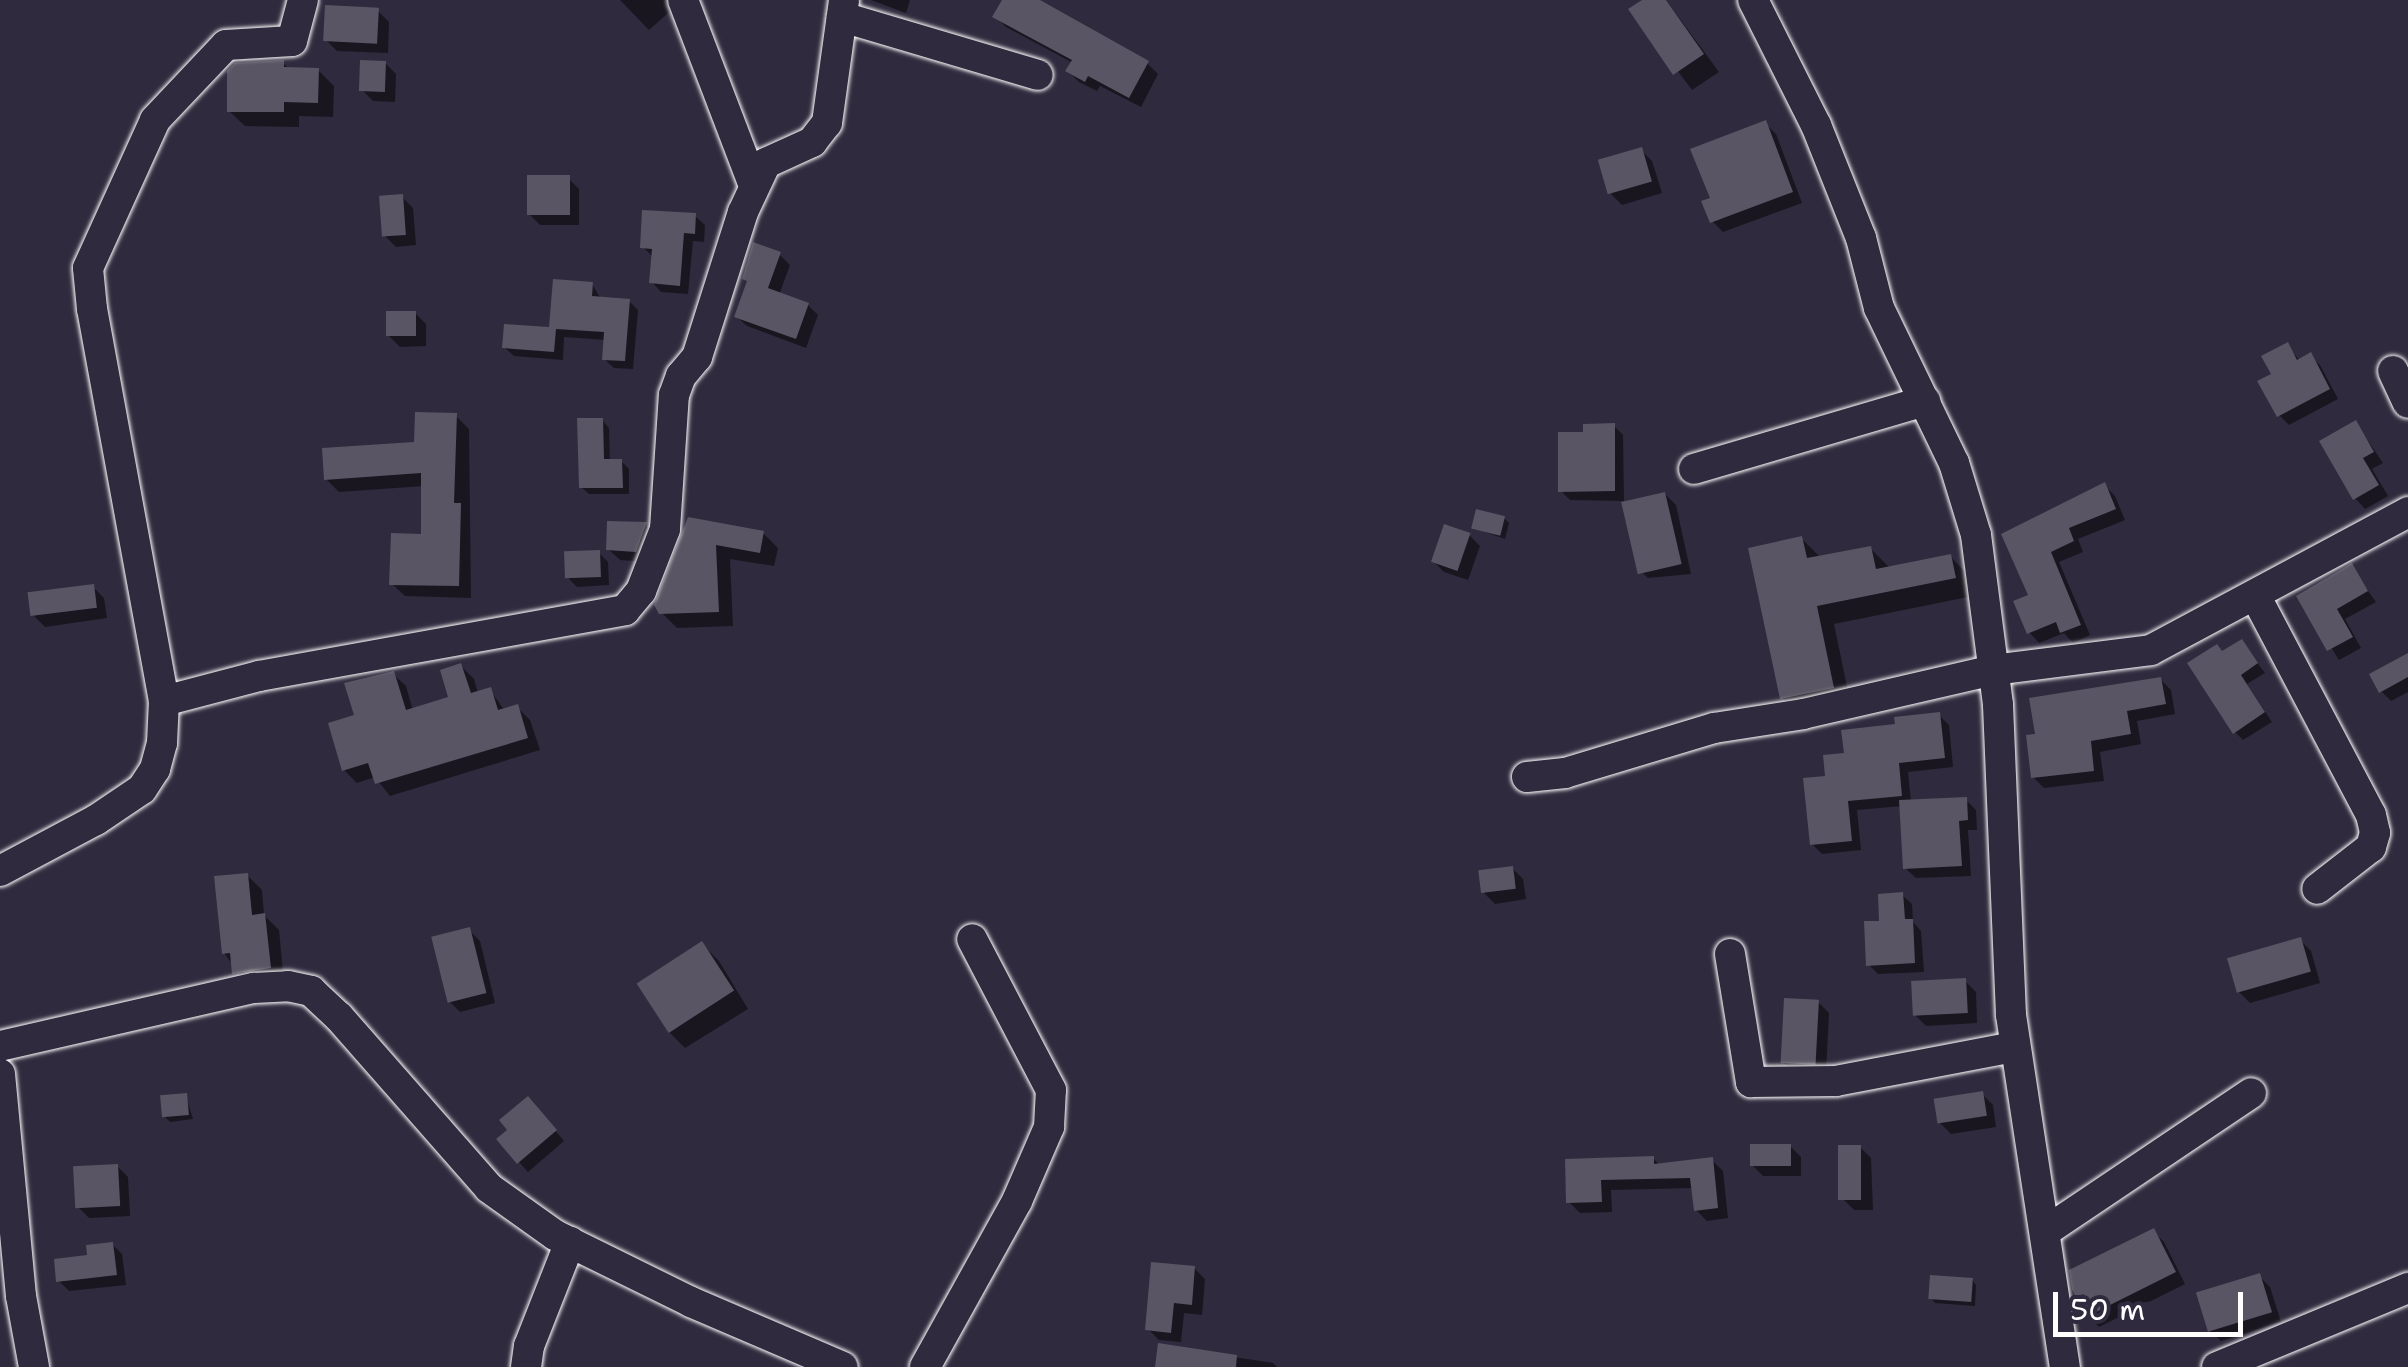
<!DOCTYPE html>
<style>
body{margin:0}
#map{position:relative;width:2408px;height:1367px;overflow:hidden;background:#2f2a3d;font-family:"Shantell Sans",sans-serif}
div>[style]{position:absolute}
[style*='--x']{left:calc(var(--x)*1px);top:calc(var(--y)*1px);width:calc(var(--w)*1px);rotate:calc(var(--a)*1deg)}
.shadow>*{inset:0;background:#0007}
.building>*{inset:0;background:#595564;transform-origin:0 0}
.roads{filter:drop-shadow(0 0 2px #fff) drop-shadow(0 0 2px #fff)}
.minor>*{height:30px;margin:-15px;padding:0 15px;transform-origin:15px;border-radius:15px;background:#2f2a3d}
span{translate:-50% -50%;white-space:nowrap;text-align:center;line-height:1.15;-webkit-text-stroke:8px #2f2a3d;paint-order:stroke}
.scale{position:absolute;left:2053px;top:1292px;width:190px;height:45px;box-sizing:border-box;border:5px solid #fff;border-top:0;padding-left:12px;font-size:30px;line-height:35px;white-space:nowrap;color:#fff;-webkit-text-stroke:8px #2f2a3d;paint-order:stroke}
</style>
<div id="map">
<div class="shadow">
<div style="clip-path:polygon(620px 0,683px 0,649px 30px)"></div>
<div style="clip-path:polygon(871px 0,910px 0,906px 13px)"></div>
<div style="clip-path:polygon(1005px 0,1034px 0,1147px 63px,1158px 74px,1141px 107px,1100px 86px,1097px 91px,1079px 82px,1068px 71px,1073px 63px,1006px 27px,996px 17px)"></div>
<div style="clip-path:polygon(1646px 0,1666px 0,1719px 72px,1692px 90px,1632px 10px)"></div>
<div style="clip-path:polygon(378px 11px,389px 22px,388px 53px,337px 51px,326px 40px)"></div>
<div style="clip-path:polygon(283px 63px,290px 70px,318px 70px,334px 86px,333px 117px,299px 116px,299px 127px,245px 126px,229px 111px)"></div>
<div style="clip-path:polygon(385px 63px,396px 74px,395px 102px,373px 101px,362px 90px)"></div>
<div style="clip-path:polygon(1765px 123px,1776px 134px,1802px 203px,1723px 232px,1712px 221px,1713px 200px)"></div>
<div style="clip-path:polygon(1641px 150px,1652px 161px,1662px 193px,1622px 205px,1611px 194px)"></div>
<div style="clip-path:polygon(568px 178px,579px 189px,579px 225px,540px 225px,529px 214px)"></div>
<div style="clip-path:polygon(402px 197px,413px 208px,416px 245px,396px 247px,385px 236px)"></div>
<div style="clip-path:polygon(695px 216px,705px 225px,704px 242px,693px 241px,688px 294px,661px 292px,652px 282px,654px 258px,643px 247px)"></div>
<div style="clip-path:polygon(780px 255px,790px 265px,779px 295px,808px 305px,818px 315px,806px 348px,747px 326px,736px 316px)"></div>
<div style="clip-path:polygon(592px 284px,601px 299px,629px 301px,638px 310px,633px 369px,614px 368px,604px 359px,606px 340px,564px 337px,563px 360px,514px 356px,504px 347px,551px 330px)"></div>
<div style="clip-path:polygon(415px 313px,426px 324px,426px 346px,400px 347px,389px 336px)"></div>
<div style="clip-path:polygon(2287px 345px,2300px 361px,2310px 356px,2320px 365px,2338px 399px,2289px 425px,2279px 415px,2274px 375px)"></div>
<div style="clip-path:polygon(456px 416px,469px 429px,471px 598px,405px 596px,392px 584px,424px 537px,424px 486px,339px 492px,326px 479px,417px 444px)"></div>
<div style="clip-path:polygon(602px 420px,609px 428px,610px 462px,621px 461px,629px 469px,629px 494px,589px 494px,581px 487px)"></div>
<div style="clip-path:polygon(2356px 423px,2383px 463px,2372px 469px,2388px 496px,2365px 509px,2355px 498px)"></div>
<div style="clip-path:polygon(1614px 426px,1623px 435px,1624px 501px,1570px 500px,1561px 491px,1585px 434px)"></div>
<div style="clip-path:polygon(2104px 485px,2115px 496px,2125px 520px,2078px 539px,2083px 552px,2059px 562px,2090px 635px,2073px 643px,2064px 633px,2039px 643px,2029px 632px,2032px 596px,2004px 535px)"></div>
<div style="clip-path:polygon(1665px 494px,1676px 505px,1691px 574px,1648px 578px,1636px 567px)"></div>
<div style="clip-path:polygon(1504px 518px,1509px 523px,1505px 539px,1474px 528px)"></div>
<div style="clip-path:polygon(690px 520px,763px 533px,778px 548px,774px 566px,730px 559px,733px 626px,677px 628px,661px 612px)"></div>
<div style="clip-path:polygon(646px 525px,656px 536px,647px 562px,620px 560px,608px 549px)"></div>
<div style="clip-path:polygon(1469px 535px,1480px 546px,1468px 580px,1444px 572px,1433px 561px)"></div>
<div style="clip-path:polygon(1802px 539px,1821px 558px,1870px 548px,1889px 567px,1950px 556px,1968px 575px,1973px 596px,1834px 624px,1851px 706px,1800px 716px,1782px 697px)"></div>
<div style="clip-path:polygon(599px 553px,608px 562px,609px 585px,577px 587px,568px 578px)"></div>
<div style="clip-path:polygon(2351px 567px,2376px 602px,2345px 619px,2361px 648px,2339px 660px,2299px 596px)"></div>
<div style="clip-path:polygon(93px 587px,104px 598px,107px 618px,45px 627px,34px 616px)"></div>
<div style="clip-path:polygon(2241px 642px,2265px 673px,2247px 684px,2272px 722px,2243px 740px,2235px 732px,2223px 653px)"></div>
<div style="clip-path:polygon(2408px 656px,2408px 692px,2391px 701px,2381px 691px)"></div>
<div style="clip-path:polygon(461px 666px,474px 679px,478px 693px,490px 690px,505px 711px,517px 707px,530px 720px,540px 750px,390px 796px,375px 777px,357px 783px,344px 770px,357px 717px,393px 674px,406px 686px,413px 711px,452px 698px)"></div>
<div style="clip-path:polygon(2160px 679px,2171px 690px,2175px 714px,2137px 721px,2141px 744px,2100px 752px,2104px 781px,2044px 788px,2033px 777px)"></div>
<div style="clip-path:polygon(1939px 715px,1949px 725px,1953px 767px,1908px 772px,1911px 802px,1966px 800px,1976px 810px,1977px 830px,1968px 830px,1971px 876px,1916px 878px,1905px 868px,1902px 806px,1857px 810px,1861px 850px,1822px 854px,1812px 844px,1828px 778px,1846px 755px,1898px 726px)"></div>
<div style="clip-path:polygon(1512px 868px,1523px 879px,1526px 899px,1495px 904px,1484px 893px)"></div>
<div style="clip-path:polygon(247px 875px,262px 890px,264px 915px,279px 930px,284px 983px,250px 988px,224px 953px)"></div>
<div style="clip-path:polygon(1902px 895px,1912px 904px,1913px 922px,1921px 931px,1924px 972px,1878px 974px,1869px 965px,1881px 923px)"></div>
<div style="clip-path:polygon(469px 930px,480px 941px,495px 1003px,460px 1012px,449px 1001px)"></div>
<div style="clip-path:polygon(2300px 940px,2311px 951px,2320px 983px,2250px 1003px,2239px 992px)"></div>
<div style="clip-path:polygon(702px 944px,719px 961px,748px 1009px,685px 1048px,668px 1031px)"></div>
<div style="clip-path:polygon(1965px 981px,1976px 992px,1977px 1023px,1926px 1026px,1915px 1015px)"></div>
<div style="clip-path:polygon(1818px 1002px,1829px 1013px,1826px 1072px,1794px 1073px,1783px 1062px)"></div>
<div style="clip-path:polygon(1982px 1094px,1993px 1105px,1996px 1127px,1951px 1134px,1940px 1123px)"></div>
<div style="clip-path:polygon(186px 1096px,193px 1119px,170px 1122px,165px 1117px)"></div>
<div style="clip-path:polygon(537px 1109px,564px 1141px,528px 1172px,519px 1162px)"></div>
<div style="clip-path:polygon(1790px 1146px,1801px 1157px,1801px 1176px,1763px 1176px,1752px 1165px)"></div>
<div style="clip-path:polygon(1860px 1147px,1871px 1158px,1873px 1210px,1854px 1210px,1843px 1199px)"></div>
<div style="clip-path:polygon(1653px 1158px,1660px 1166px,1712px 1160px,1723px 1171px,1728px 1218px,1707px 1221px,1696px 1210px,1693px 1188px,1611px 1190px,1612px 1212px,1580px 1213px,1569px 1202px,1567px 1162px)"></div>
<div style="clip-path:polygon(117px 1166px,128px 1177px,130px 1216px,89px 1218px,78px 1207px)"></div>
<div style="clip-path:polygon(2153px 1231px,2164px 1242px,2185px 1284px,2099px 1327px,2088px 1316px)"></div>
<div style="clip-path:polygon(112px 1244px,122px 1254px,126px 1285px,69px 1291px,59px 1281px)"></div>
<div style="clip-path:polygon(1194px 1268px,1205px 1279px,1202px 1315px,1184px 1313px,1181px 1342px,1159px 1340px,1148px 1329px)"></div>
<div style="clip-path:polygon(2259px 1276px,2270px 1287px,2281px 1322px,2221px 1341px,2210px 1331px)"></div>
<div style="clip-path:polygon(1972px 1280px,1976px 1285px,1975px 1306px,1935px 1303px,1931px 1298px)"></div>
<div style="clip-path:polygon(1160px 1346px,1273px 1363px,1277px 1367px,1157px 1367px)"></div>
</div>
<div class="building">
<div style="clip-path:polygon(1002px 0,1040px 0,1149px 61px,1129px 98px,1088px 76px,1085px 82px,1065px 71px,1072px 60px,992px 17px)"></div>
<div style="clip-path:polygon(1642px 0,1666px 0,1704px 54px,1673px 75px,1628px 9px)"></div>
<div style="left:325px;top:5px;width:54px;height:36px;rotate:3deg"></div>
<div style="clip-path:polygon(284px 60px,284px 67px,319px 68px,318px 103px,284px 102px,284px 112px,227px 112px,227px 71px,235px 63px)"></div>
<div style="left:360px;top:60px;width:26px;height:31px;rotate:2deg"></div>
<div style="clip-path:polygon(1766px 120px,1793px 192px,1710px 223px,1701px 201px,1710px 198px,1690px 149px)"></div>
<div style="left:1642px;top:147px;width:36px;height:46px;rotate:74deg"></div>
<div style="left:527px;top:175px;width:43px;height:40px"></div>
<div style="left:403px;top:194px;width:41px;height:24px;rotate:86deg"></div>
<div style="clip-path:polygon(642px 210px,696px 213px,695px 234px,684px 233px,680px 286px,649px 283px,652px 249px,640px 248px)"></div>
<div style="clip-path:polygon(753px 242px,781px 252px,768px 288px,809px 303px,796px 339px,734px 317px,747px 281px,742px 279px)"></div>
<div style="clip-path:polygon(553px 279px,593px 282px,592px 296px,630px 299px,625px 361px,602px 360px,604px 332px,556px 329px,554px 352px,502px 348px,504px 324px,549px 327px)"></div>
<div style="left:416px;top:311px;width:25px;height:30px;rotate:90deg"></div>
<div style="clip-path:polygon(2288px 342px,2297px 360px,2311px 352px,2330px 389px,2277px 417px,2257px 381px,2271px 374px,2261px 356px)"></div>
<div style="clip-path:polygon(415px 412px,457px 413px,454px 503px,461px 503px,459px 586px,389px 585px,391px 533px,421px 534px,421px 473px,324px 480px,322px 448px,414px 442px)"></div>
<div style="clip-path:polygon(577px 418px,603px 418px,604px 459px,622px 459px,623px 488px,579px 488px)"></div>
<div style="clip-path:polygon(2356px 420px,2374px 452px,2363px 458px,2379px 485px,2353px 500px,2319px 441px)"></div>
<div style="clip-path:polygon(1615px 423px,1615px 491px,1558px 492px,1558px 432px,1583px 432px,1583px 424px)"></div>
<div style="clip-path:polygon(2105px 482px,2116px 509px,2069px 528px,2074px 541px,2051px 552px,2081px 625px,2060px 633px,2056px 622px,2027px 634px,2013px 601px,2028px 595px,2001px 534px)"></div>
<div style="left:1665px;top:492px;width:74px;height:45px;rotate:77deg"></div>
<div style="left:1476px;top:509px;width:30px;height:20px;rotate:14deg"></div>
<div style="clip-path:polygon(688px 517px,764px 531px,760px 553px,716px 545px,719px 612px,659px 614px,654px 605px)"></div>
<div style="clip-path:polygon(607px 521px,647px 522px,636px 552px,606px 550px)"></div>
<div style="left:1444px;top:524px;width:28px;height:40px;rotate:19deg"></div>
<div style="clip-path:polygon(1802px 536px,1807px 558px,1871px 546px,1876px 569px,1951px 554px,1956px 578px,1817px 606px,1834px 688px,1780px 699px,1748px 548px)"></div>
<div style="left:600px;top:550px;width:27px;height:36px;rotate:88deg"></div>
<div style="clip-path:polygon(2352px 563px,2368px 591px,2337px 609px,2353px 637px,2327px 651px,2296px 596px)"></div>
<div style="left:94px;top:584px;width:24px;height:67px;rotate:83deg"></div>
<div style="clip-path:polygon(2242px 639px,2258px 663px,2241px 675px,2265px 712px,2233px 734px,2187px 663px,2217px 644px,2222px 651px)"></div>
<div style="clip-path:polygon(2408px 653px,2408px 677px,2379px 693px,2369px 674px)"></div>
<div style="clip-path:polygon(461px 663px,471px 693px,491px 687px,498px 710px,518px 704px,528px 738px,375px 784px,368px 763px,342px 771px,328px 723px,354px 715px,344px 683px,394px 671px,406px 710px,448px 697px,440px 670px)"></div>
<div style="clip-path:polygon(2161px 677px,2166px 704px,2127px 711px,2131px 734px,2091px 741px,2094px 771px,2031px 778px,2026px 735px,2035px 734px,2029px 698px)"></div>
<div style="clip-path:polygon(1940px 712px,1945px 758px,1899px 763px,1902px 796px,1848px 801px,1852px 841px,1810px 845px,1803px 778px,1825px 776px,1823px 755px,1844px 753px,1841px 730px,1895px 724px,1894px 717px)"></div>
<div style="clip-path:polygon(1967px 797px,1968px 820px,1959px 821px,1962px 866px,1903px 869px,1899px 800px)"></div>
<div style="left:1513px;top:866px;width:23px;height:35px;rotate:83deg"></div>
<div style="clip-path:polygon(248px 873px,252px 915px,265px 913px,271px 968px,232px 974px,230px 953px,222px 954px,214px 876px)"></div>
<div style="clip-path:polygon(1903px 892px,1905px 919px,1913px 919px,1915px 963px,1866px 966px,1864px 921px,1879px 921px,1878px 894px)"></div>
<div style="left:470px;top:927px;width:68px;height:40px;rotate:76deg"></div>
<div style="left:2301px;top:937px;width:36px;height:77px;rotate:74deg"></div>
<div style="left:702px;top:941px;width:59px;height:78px;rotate:57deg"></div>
<div style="left:1966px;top:978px;width:35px;height:55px;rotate:87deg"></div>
<div style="left:1784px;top:998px;width:35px;height:65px;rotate:3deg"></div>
<div style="left:1983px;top:1091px;width:25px;height:50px;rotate:81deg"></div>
<div style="left:187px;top:1093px;width:22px;height:27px;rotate:85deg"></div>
<div style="clip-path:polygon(528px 1096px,557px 1130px,517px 1164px,496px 1139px,507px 1130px,499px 1120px)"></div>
<div style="left:1750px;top:1144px;width:41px;height:22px"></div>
<div style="left:1838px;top:1145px;width:23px;height:55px"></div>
<div style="clip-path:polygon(1654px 1156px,1654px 1164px,1713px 1157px,1718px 1208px,1694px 1211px,1690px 1178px,1601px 1180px,1602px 1202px,1566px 1203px,1565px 1159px)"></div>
<div style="left:118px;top:1164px;width:42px;height:45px;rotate:87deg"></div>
<div style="clip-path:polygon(2154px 1228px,2176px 1272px,2086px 1317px,2072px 1289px,2069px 1270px)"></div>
<div style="clip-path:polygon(113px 1242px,117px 1275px,56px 1282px,54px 1259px,87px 1255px,86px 1245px)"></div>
<div style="clip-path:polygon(1151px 1262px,1195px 1266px,1192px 1305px,1174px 1303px,1171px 1333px,1145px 1330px)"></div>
<div style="left:2260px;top:1273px;width:41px;height:67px;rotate:73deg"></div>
<div style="left:1930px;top:1275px;width:43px;height:24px;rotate:4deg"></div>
<div style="clip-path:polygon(1158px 1343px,1237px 1355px,1236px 1367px,1155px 1367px)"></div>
</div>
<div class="roads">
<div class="minor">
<div style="--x:683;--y:0;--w:199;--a:69.1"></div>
<div style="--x:1753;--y:0;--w:140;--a:63.3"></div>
<div style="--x:1816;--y:125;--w:122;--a:68.3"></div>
<div style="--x:1861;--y:238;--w:72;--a:75.6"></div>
<div style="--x:1879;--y:308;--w:172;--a:64.2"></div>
<div style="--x:1954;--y:463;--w:75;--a:73"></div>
<div style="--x:1976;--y:535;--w:171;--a:82.6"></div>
<div style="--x:1998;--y:705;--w:310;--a:87.6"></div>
<div style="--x:2011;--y:1015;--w:356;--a:81.3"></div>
<div style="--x:842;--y:17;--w:204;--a:16.5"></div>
<div style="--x:2393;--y:371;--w:35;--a:65"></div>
<div style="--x:1694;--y:469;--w:241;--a:-16.4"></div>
<div style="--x:2256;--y:597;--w:246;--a:62.2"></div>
<div style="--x:2371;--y:815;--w:18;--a:77"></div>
<div style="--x:2375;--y:833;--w:15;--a:106"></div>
<div style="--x:2371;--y:847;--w:68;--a:142.1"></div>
<div style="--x:164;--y:701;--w:98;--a:-14.7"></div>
<div style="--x:259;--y:676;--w:372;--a:-10.2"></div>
<div style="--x:625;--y:610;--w:25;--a:-50"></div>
<div style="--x:641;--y:591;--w:66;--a:-68.8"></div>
<div style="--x:665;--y:529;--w:134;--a:-86.2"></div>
<div style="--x:674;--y:395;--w:20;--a:-70"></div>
<div style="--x:681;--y:376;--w:25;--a:-50"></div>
<div style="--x:697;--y:357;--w:152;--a:-72.4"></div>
<div style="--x:743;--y:212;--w:54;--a:-64.9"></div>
<div style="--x:766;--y:163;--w:51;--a:-24.5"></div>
<div style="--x:812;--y:142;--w:24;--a:-52"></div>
<div style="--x:827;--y:123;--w:124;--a:-82.1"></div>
<div style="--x:1527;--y:777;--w:38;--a:-6"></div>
<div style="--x:1565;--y:773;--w:156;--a:-16.8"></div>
<div style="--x:1714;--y:728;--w:90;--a:-8.9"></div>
<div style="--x:1803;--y:714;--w:195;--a:-13"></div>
<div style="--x:1993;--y:670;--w:159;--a:-7.2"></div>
<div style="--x:2151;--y:650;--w:292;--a:-28.2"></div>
<div style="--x:0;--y:871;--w:109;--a:-28"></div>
<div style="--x:96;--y:820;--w:55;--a:-34"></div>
<div style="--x:142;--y:789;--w:24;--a:-57"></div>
<div style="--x:155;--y:769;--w:27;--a:-75"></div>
<div style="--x:162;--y:743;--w:42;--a:-87.3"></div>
<div style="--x:164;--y:701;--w:399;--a:-100.4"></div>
<div style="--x:92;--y:309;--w:41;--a:-95.6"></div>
<div style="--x:88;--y:268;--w:162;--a:-65.6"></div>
<div style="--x:155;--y:120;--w:103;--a:-46.6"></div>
<div style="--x:226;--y:45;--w:66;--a:-3.5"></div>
<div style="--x:292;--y:41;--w:42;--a:-75"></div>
<div style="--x:1730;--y:954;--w:130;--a:80.7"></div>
<div style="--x:1751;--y:1082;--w:85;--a:-0.7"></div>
<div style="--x:1836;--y:1081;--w:182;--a:-10.8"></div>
<div style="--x:0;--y:1046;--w:261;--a:-12.9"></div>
<div style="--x:254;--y:988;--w:34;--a:-3"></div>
<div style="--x:288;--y:986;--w:24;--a:12"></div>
<div style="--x:311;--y:991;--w:38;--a:43"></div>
<div style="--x:339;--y:1017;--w:227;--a:48.7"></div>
<div style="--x:489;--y:1188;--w:81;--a:35.5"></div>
<div style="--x:555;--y:1235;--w:152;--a:26.2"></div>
<div style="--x:691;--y:1302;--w:165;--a:23.2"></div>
<div style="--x:0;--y:1074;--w:223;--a:84.6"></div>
<div style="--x:21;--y:1296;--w:72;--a:79.6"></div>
<div style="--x:2046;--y:1231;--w:247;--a:-33.9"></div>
<div style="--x:526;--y:1367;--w:21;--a:-82"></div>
<div style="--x:529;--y:1346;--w:112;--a:-68.5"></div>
<div style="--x:925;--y:1367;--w:190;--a:-61"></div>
<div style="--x:1017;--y:1201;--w:81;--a:-66.6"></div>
<div style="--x:1049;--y:1127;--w:37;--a:-87"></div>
<div style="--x:1051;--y:1090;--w:170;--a:-117.6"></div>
<div style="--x:2217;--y:1367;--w:207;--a:-22.5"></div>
</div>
</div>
<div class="scale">50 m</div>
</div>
